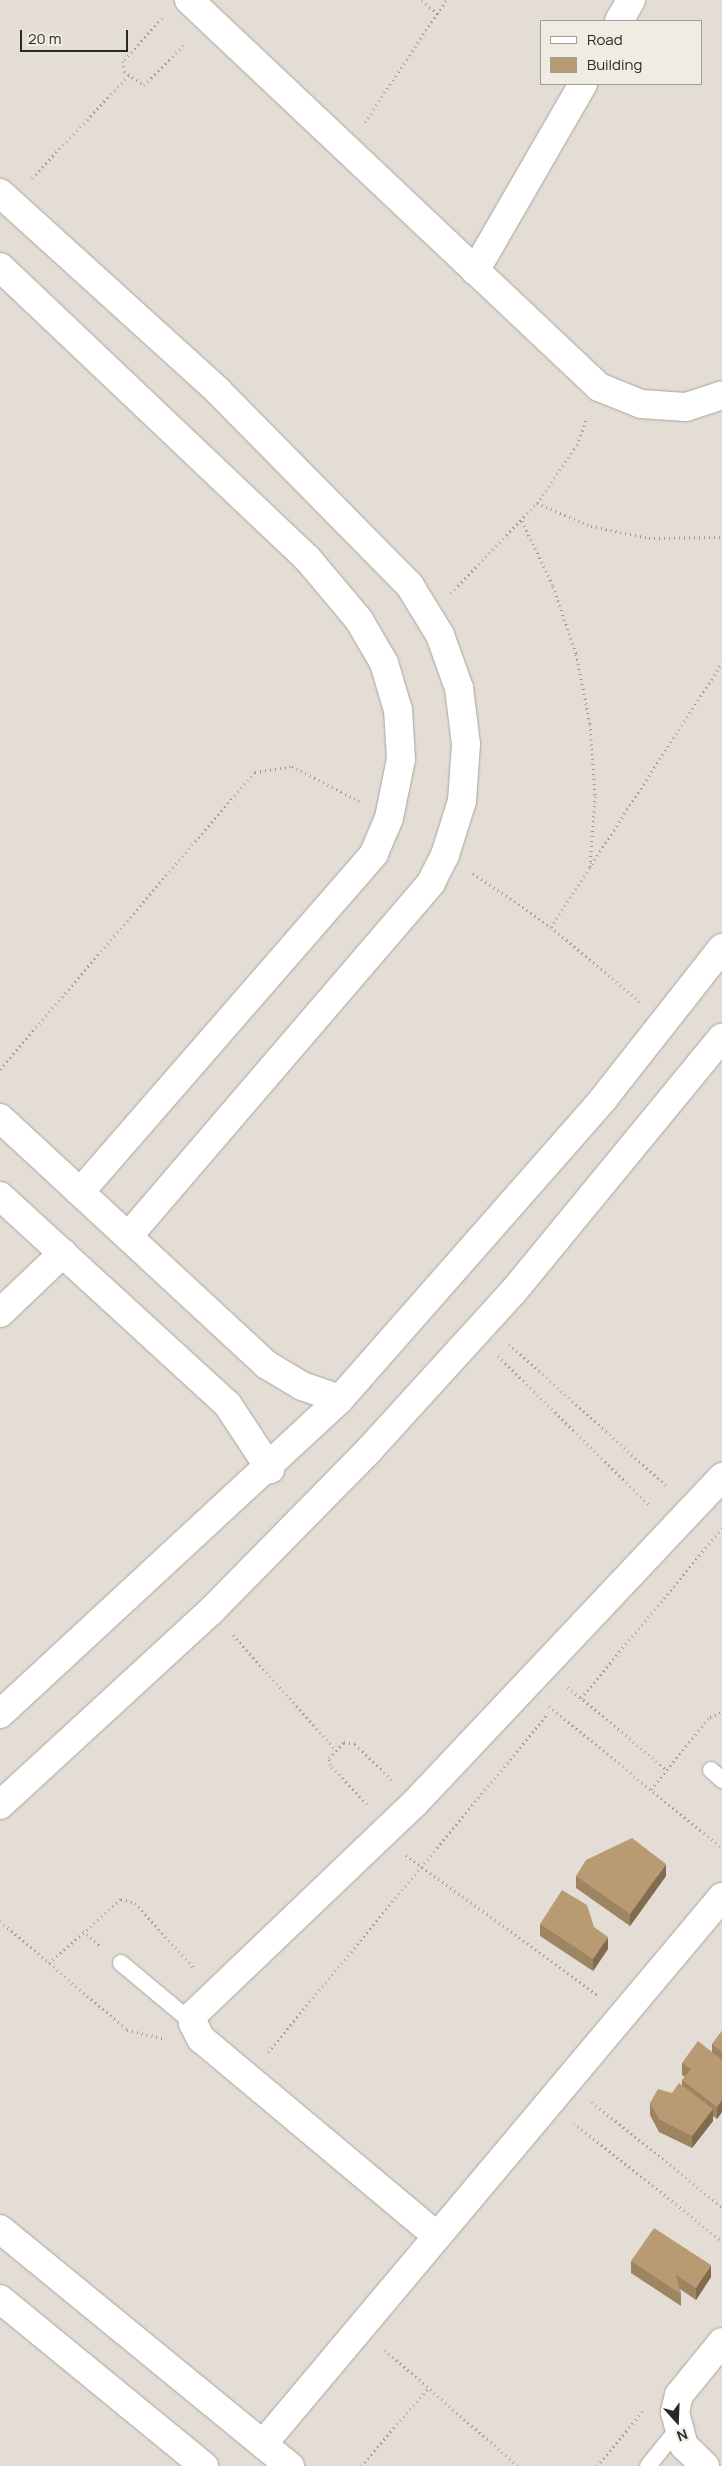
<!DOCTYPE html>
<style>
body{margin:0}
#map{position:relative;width:722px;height:2466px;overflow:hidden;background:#e3ddd6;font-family:Manrope,sans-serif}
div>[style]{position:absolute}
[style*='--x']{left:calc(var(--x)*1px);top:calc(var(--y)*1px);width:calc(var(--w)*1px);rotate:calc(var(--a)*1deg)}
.path>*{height:3px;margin-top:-1.5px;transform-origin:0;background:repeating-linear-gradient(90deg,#9e9994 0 1px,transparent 0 5px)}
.roads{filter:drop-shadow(0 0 1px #a9a49d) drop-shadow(0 0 1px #a9a49d)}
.lane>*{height:16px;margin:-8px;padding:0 8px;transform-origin:8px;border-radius:8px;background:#fff}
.street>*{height:28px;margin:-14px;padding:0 14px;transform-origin:14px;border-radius:14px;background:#fff}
.secondary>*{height:28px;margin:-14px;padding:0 14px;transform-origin:14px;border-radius:14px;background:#fff}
.wall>*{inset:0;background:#9e8562}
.shaded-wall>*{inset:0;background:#816c50}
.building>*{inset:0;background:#b89b72}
span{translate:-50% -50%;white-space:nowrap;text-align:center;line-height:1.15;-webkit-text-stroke:4.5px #f0ebe3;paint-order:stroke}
.legend{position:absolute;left:540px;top:20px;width:162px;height:65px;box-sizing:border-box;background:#f0ebe3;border:1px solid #a19d97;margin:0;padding:6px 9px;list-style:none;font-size:15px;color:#2b2926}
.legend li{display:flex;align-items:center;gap:10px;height:25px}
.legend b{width:25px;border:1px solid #a19d97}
.north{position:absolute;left:652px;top:2396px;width:50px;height:50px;-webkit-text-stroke:4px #f0ebe3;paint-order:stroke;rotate:160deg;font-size:14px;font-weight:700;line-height:20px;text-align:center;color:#2b2926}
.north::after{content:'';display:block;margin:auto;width:18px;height:22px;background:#2b2926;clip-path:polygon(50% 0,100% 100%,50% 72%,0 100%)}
.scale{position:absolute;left:20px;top:30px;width:108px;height:22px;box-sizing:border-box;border:2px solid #2b2926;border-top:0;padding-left:6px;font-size:15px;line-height:18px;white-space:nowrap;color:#2b2926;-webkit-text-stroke:4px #f0ebe3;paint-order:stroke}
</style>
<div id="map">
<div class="path">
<div style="--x:422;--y:0;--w:23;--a:41"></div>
<div style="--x:162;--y:18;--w:58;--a:132.2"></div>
<div style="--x:123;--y:61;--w:10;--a:84"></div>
<div style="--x:124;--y:71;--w:24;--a:35"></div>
<div style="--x:144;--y:85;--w:59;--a:-45"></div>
<div style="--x:365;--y:122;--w:146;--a:-56.4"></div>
<div style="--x:32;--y:178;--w:141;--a:-46.7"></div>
<div style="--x:537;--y:503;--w:59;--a:23.1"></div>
<div style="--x:591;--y:526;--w:59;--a:11.7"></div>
<div style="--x:649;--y:538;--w:73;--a:-0.8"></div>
<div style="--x:522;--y:521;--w:72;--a:64.5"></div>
<div style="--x:553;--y:586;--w:72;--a:71.3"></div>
<div style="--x:576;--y:654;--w:71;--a:78.7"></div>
<div style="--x:590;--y:724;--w:72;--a:86"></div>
<div style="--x:595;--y:796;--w:71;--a:94"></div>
<div style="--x:451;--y:593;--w:124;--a:-46.3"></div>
<div style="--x:537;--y:503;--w:70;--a:-55.4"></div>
<div style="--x:577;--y:445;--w:29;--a:-70"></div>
<div style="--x:473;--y:873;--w:95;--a:34.7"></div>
<div style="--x:551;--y:927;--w:116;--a:40.1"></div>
<div style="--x:551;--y:927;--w:315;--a:-57.1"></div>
<div style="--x:0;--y:1069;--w:391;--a:-49.4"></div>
<div style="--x:255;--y:772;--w:37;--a:-9"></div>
<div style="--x:292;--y:766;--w:76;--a:27.6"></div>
<div style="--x:509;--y:1344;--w:214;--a:42"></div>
<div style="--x:498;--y:1356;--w:214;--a:44.6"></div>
<div style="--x:233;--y:1635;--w:154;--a:48.2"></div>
<div style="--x:568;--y:1687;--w:129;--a:40"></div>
<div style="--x:581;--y:1698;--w:221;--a:-50.3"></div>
<div style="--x:549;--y:1706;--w:224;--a:39.4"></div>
<div style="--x:651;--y:1789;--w:93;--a:-50.7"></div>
<div style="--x:710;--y:1717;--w:13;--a:-23"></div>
<div style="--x:367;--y:1804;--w:54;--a:-133.5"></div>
<div style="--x:330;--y:1765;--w:7;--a:-98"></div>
<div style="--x:329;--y:1758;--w:22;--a:-47"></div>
<div style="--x:344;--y:1742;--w:11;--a:10"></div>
<div style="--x:355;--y:1744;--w:53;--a:44.2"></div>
<div style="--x:406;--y:1855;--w:237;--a:36.2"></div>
<div style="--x:0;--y:1921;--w:167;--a:40.6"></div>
<div style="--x:127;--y:2030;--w:37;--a:13"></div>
<div style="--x:83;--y:1931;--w:23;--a:40"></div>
<div style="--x:49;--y:1963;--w:96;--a:-41.6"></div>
<div style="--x:121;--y:1899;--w:15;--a:16"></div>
<div style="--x:135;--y:1903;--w:88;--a:47.8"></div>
<div style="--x:268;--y:2052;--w:440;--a:-50.4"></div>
<div style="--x:592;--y:2102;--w:167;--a:38.9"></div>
<div style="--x:574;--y:2123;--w:189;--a:38.6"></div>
<div style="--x:385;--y:2350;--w:176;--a:41.1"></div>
<div style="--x:361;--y:2466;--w:103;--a:-49.3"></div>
<div style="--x:597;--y:2466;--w:72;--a:-50.1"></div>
</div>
<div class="roads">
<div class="lane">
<div style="--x:711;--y:1770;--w:15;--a:42"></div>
<div style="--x:121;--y:1963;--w:94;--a:39.8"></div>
<div style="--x:648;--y:2466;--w:46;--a:-51.1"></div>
</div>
<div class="street">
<div style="--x:189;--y:0;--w:564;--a:43.35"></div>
<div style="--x:599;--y:387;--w:45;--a:22"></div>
<div style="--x:641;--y:404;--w:45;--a:3.8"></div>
<div style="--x:686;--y:407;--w:38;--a:-18"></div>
<div style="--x:619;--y:21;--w:24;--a:-60"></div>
<div style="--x:0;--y:193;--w:294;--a:42.2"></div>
<div style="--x:218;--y:391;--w:274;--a:45.4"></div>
<div style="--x:410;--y:586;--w:57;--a:58.5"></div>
<div style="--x:440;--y:635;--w:56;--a:70.3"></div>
<div style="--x:459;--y:688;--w:56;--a:82.9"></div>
<div style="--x:466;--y:744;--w:57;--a:94"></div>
<div style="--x:462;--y:801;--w:57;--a:107.5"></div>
<div style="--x:445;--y:855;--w:31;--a:117"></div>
<div style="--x:431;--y:883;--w:465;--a:130.6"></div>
<div style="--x:0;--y:267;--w:423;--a:43.5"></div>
<div style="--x:307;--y:558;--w:81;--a:50"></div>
<div style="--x:359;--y:620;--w:50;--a:59.8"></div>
<div style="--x:384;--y:663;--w:49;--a:73.4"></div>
<div style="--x:398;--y:710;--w:49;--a:86.5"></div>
<div style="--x:401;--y:759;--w:60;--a:101.5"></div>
<div style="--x:389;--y:818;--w:39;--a:113"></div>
<div style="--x:374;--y:854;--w:448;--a:131"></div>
<div style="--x:475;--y:271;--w:216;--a:-60"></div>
<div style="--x:0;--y:1118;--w:364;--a:42.8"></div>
<div style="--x:267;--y:1365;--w:41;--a:31"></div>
<div style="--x:302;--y:1386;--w:40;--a:18.9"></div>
<div style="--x:0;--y:1196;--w:309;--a:42.5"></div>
<div style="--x:228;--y:1405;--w:77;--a:56.7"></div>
<div style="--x:0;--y:1313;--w:87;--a:-43.6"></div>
<div style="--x:437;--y:2236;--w:307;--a:-140.1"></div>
<div style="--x:201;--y:2039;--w:18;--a:-117"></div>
<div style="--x:193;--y:2023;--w:9;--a:-84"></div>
<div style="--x:194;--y:2014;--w:306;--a:-43.7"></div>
<div style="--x:415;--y:1803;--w:448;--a:-46.7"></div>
<div style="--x:263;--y:2444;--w:714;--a:-50"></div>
<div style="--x:705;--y:2466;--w:29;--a:-136"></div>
<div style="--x:684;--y:2446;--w:35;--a:-105"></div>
<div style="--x:675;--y:2412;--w:17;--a:-77"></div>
<div style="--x:679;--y:2395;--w:68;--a:-50.9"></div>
</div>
<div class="secondary">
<div style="--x:0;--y:1714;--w:463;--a:-42.8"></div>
<div style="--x:340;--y:1399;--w:400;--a:-48.7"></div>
<div style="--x:604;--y:1098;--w:191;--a:-51.8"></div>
<div style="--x:0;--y:1805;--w:287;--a:-42.6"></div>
<div style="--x:211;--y:1611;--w:227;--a:-45.5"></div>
<div style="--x:370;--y:1449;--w:212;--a:-47.7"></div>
<div style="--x:513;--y:1292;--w:329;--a:-50.6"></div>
<div style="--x:0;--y:2229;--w:375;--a:39.3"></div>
<div style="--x:0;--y:2299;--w:264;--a:39.3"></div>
</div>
</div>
<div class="wall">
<div style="clip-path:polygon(576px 1876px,666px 1876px,630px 1926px,576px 1888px)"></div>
<div style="clip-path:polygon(540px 1924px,594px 1927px,608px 1949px,593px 1971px,540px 1936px)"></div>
<div style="clip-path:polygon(722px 2031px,722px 2112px,717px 2119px,713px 2116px,713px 2121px,692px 2148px,659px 2132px,650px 2115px,650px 2103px,672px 2093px,682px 2086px,682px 2080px,685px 2077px,682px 2075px,682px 2063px,712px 2052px,712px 2044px)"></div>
<div style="clip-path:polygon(631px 2261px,711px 2277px,696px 2300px,680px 2289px,681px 2294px,681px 2306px,631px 2273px)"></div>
</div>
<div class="shaded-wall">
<div style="clip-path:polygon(666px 1864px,666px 1876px,630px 1926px,630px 1914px)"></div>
<div style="clip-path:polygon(608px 1937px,608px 1949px,593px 1971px,593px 1959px)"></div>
<div style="clip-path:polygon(722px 2100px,722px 2112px,717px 2119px,717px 2107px)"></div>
<div style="clip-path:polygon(713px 2109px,713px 2121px,692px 2148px,692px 2136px)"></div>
<div style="clip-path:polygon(711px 2265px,711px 2277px,696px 2300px,696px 2288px)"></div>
</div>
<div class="building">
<div style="clip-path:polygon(632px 1838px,666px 1864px,630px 1914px,576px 1876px,586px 1860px)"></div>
<div style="clip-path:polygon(562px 1890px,587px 1905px,594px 1927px,608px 1937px,593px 1959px,540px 1924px)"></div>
<div style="clip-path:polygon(722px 2031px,722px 2052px,712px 2044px)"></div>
<div style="clip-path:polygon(698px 2041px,722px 2060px,722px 2100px,717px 2107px,682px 2080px,691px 2069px,682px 2063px)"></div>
<div style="clip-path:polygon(679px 2083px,713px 2109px,692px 2136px,659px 2119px,650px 2103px,658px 2089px,672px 2093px)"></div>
<div style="clip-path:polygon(654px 2228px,711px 2265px,696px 2288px,676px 2275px,681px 2294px,631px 2261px)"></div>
</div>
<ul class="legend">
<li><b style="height:6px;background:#fff"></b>Road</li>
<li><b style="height:14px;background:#b89b72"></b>Building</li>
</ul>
<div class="north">N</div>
<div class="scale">20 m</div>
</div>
